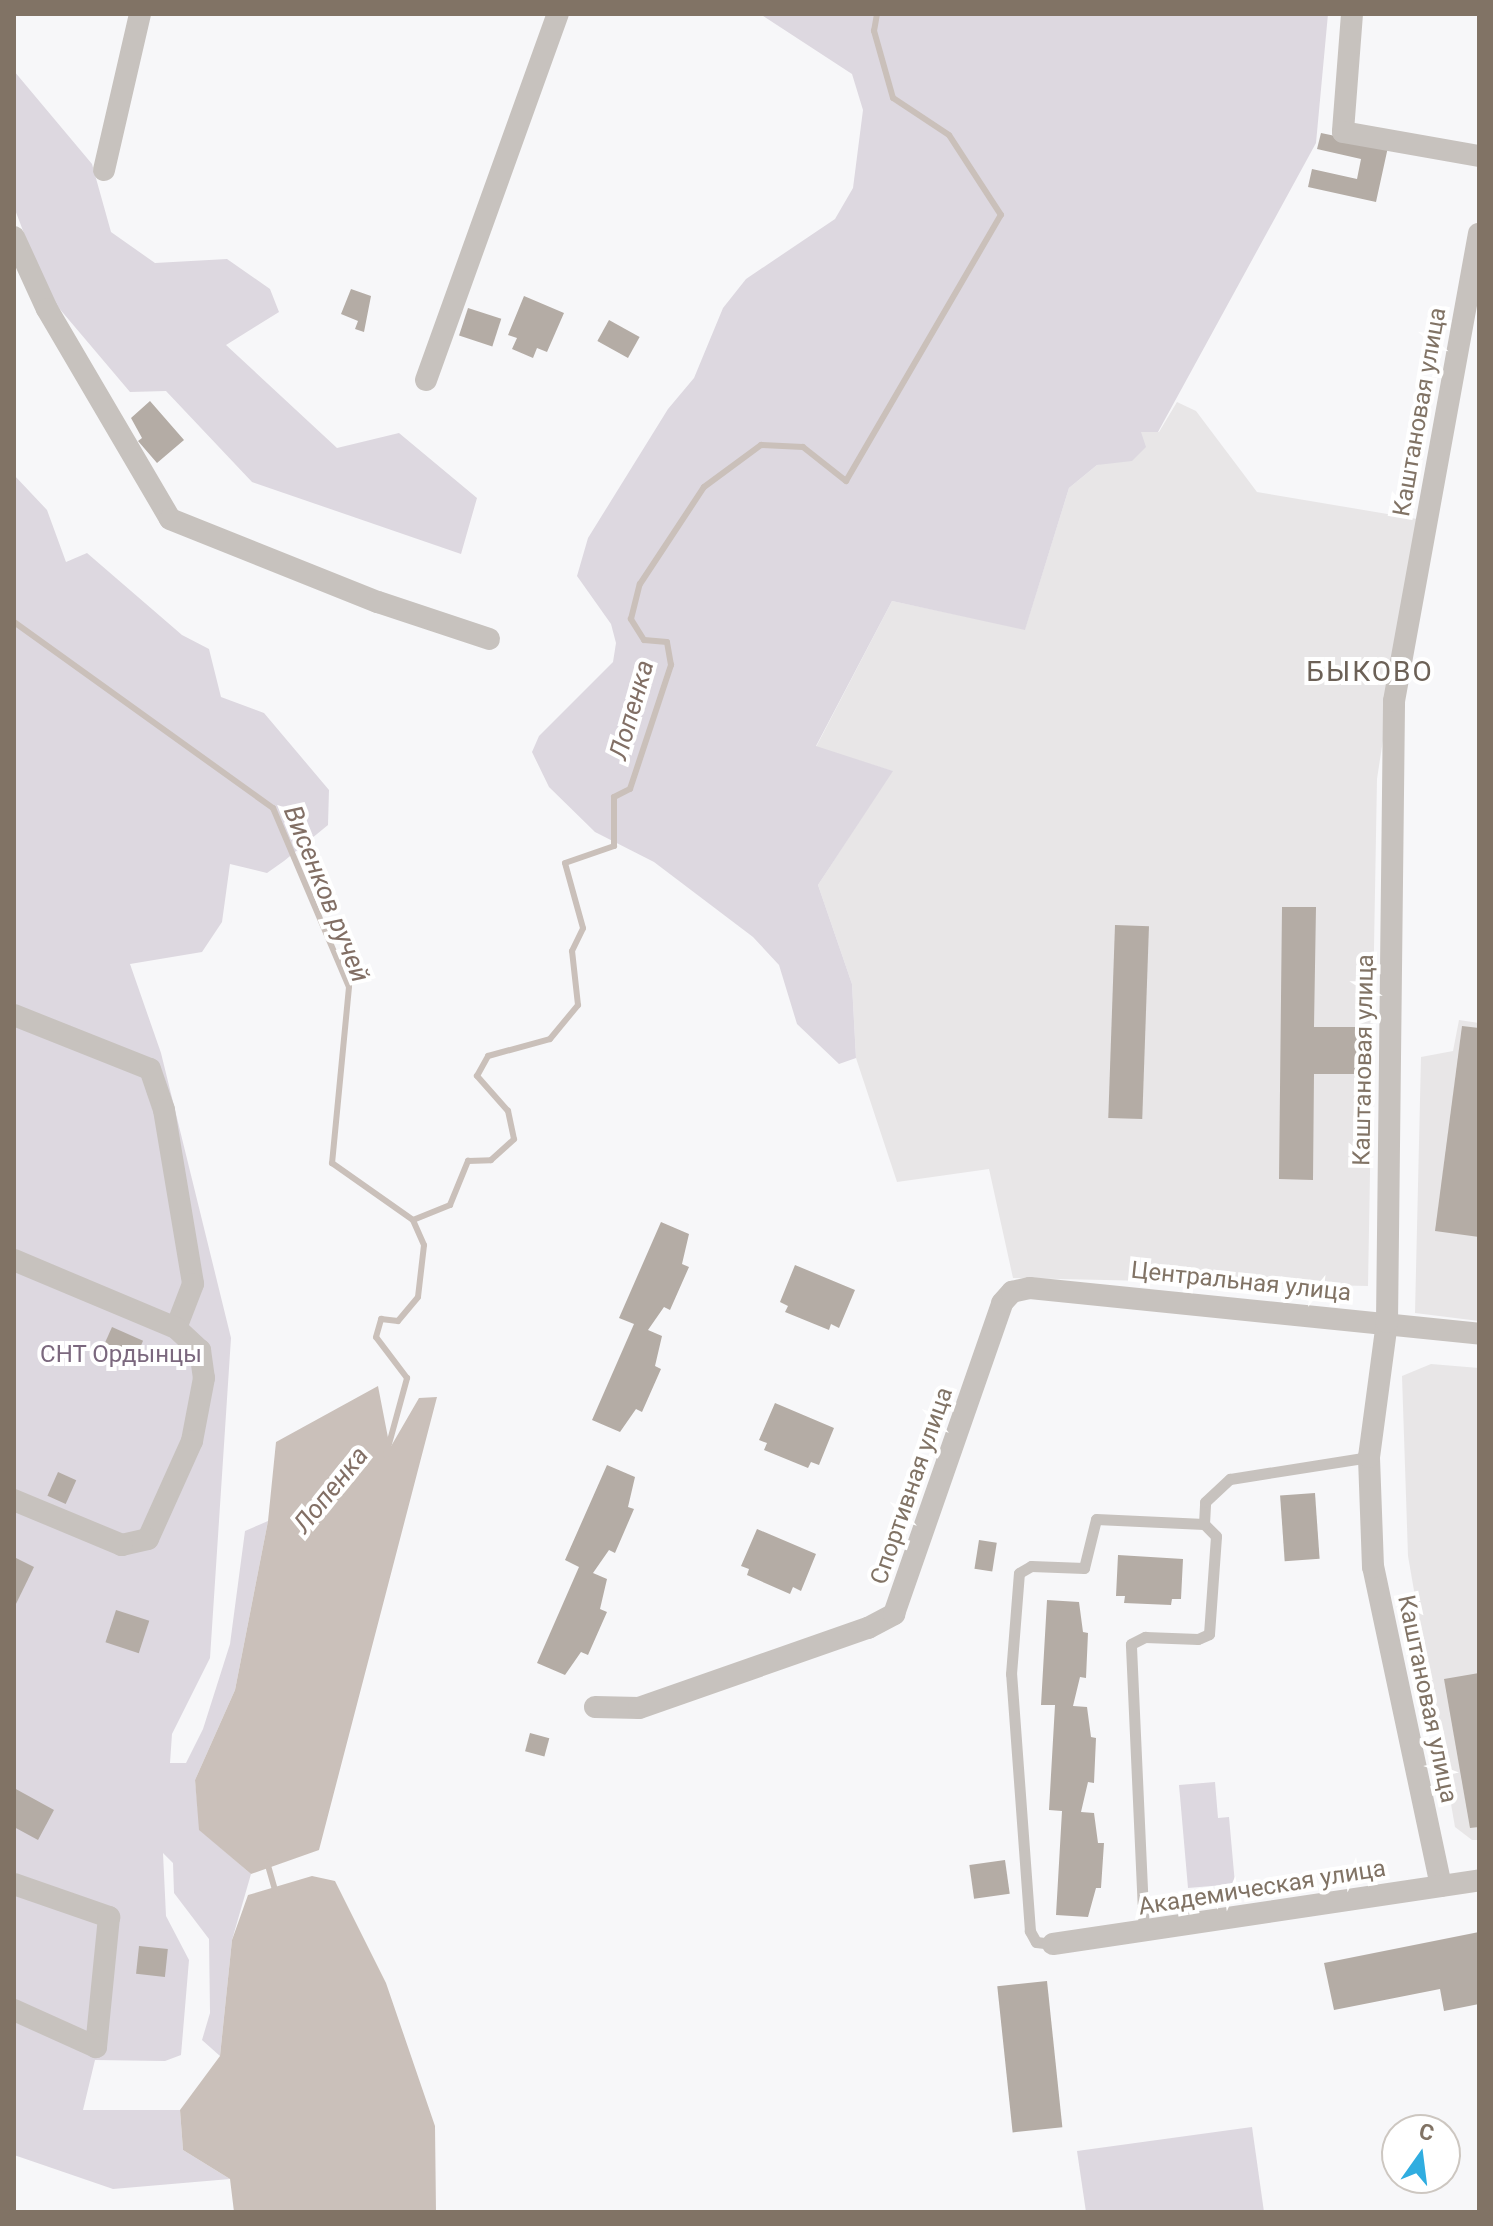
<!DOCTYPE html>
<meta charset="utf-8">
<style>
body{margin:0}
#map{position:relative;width:1493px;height:2226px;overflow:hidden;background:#f7f7f9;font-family:Roboto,sans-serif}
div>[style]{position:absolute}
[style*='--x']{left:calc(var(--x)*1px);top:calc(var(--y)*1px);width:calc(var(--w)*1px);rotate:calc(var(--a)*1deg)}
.built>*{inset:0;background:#e8e6e7}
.green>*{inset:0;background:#ddd8e0}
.water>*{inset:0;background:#cac0ba}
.stream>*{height:6px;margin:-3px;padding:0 3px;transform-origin:3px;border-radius:3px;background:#cac0ba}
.building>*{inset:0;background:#b4aca5;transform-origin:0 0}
.lane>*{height:11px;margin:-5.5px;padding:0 5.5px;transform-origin:5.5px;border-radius:5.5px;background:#c7c2be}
.street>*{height:22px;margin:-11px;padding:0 11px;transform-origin:11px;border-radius:11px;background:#c7c2be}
span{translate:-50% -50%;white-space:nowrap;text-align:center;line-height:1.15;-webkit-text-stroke:8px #fff;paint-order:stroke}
.street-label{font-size:24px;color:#817365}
.park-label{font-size:24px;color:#7b687e}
.water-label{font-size:26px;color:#826f65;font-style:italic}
.quarter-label{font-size:28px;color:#6c6157;letter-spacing:2px}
.frame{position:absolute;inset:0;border:16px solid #817365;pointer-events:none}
.north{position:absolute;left:1381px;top:2114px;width:80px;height:80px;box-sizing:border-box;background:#fff;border:2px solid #cdc7c1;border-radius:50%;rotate:14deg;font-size:22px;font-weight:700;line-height:32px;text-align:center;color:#817365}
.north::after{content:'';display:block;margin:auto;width:28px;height:36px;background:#30ade0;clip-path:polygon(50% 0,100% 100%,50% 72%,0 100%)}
</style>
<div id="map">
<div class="built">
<div style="clip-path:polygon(1177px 402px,1196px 411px,1257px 492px,1417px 519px,1377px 779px,1368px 1286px,1013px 1278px,989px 1169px,897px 1182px,856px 1058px,852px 984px,818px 885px,892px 771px,816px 747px,892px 601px,1025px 629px,1069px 488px,1097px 465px,1114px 460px,1140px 432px,1159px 432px)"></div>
<div style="clip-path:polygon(1459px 1020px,1479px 1023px,1479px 1321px,1415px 1313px,1421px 1057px,1453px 1051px)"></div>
<div style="clip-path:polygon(1431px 1364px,1479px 1368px,1479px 1840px,1472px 1840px,1455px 1827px,1408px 1556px,1402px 1376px)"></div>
</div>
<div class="green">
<div style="clip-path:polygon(760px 14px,1328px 14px,1316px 143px,1158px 432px,1141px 432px,1146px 447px,1132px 461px,1097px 465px,1069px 488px,1025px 630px,892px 601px,816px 746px,893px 771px,818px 885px,852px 984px,856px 1058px,839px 1064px,797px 1024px,779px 965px,753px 937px,654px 862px,595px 832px,549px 787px,532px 752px,539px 736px,613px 662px,616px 643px,611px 624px,577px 576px,588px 538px,668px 409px,694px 378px,723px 308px,746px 279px,835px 219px,853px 188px,863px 110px,852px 74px)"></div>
<div style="clip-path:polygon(14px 71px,92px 164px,111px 232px,155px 263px,227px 259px,270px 289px,279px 312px,226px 345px,337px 448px,399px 433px,477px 498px,461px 554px,252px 482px,166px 391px,130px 392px,47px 294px,14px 207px)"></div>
<div style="clip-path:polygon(14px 475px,47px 510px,66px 562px,87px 553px,182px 635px,209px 649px,221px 697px,264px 713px,329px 790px,328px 825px,284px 861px,267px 873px,230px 864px,222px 922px,202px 952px,130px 964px,161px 1053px,231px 1338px,210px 1658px,172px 1734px,170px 1763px,186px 1763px,203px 1729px,230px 1644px,245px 1531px,268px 1521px,235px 1690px,195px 1780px,200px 1830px,251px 1874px,232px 1940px,220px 2056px,202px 2040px,210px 2013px,209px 1939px,174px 1893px,173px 1863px,163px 1853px,166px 1916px,189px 1960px,181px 2055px,165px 2061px,95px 2060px,83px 2110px,180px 2110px,183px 2150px,230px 2179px,113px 2189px,14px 2155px)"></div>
<div style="clip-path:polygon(1215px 1782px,1218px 1818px,1229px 1817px,1235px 1884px,1188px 1888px,1179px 1785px)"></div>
<div style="clip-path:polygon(1252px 2127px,1264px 2212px,1086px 2212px,1077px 2151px)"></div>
</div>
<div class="water">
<div style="clip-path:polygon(378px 1386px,390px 1448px,419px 1398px,437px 1397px,319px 1850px,251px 1874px,199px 1830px,195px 1780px,235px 1690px,268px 1521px,276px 1442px)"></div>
<div style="clip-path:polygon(312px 1876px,335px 1881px,386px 1983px,435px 2126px,436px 2212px,234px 2212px,230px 2179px,183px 2150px,180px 2110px,220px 2056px,232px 1940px,248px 1895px)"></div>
</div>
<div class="stream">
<div style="--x:14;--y:622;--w:319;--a:35.7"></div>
<div style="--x:273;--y:808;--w:194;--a:67"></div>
<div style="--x:349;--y:987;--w:177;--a:95.5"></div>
<div style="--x:332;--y:1163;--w:99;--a:35.1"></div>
<div style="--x:386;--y:1455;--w:80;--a:-74.7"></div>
<div style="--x:407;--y:1378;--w:51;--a:-127.1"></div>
<div style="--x:376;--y:1337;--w:19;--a:-74"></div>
<div style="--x:381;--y:1319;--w:17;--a:7"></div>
<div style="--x:398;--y:1321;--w:31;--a:-50"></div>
<div style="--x:418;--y:1297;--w:52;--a:-83.4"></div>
<div style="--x:424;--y:1245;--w:27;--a:-114"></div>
<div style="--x:413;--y:1220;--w:40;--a:-22"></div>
<div style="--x:450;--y:1205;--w:48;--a:-67.8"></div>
<div style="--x:468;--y:1161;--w:23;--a:-2"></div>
<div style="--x:491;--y:1160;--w:31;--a:-42"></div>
<div style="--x:514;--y:1139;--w:29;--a:-102"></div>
<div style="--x:508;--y:1111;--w:47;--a:-131.5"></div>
<div style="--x:477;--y:1076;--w:23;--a:-61"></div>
<div style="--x:488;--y:1056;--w:64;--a:-15.3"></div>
<div style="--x:550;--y:1039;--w:44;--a:-50.5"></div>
<div style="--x:578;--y:1005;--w:54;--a:-96.3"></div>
<div style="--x:572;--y:951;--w:25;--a:-64"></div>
<div style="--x:583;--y:928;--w:67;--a:-105.5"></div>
<div style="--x:565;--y:863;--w:52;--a:-19.1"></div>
<div style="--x:614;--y:846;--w:49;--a:-90"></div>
<div style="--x:614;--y:797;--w:18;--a:-27"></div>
<div style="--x:630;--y:789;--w:131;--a:-71.7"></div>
<div style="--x:671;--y:665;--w:23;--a:-100"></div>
<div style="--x:667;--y:642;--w:23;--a:-175"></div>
<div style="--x:644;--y:640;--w:25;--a:-122"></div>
<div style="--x:631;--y:619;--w:36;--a:-76"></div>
<div style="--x:640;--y:584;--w:116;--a:-56.6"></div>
<div style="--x:704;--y:487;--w:71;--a:-36.4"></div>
<div style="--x:761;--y:445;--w:42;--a:2.7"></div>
<div style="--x:803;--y:447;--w:55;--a:38.3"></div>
<div style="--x:846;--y:481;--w:308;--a:-59.8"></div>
<div style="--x:1001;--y:215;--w:95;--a:-123"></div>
<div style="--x:949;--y:135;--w:67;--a:-146.5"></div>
<div style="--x:893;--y:98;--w:70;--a:-105.8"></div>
<div style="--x:874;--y:31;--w:17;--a:-80"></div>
<div style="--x:267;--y:1862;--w:33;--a:74"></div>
</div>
<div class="building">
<div style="clip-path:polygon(1321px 133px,1388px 147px,1376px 202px,1308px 187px,1312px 169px,1357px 179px,1361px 159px,1317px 149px)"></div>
<div style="clip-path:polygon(351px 289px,371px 296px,364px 332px,355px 329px,358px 321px,341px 314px)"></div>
<div style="clip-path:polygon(524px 296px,564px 313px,547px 352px,537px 348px,533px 358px,512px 349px,517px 338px,508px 335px)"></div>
<div style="left:468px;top:308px;width:35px;height:29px;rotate:18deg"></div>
<div style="left:609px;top:320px;width:35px;height:24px;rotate:29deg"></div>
<div style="clip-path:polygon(150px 401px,184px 440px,157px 463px,138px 441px,142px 438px,131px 418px)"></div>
<div style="clip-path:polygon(1282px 907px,1316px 907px,1314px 1027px,1367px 1027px,1366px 1074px,1314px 1074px,1313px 1180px,1279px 1179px)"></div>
<div style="left:1115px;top:925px;width:34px;height:193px;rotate:2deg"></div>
<div style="clip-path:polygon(1462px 1026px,1479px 1028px,1479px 1237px,1435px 1231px)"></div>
<div style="clip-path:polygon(661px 1222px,689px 1234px,682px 1264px,689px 1267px,670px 1310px,664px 1307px,648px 1330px,662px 1336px,655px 1366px,661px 1369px,642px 1412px,636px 1409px,620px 1432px,592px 1420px,634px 1324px,619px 1318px)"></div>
<div style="clip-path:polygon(795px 1265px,855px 1290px,839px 1328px,831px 1324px,829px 1330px,785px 1312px,788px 1306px,780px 1302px)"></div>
<div style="left:112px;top:1327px;width:34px;height:23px;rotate:24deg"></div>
<div style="clip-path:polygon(775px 1403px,834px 1428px,819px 1465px,811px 1462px,808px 1468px,764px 1450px,767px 1443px,759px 1440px)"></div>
<div style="clip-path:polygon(607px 1465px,635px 1477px,628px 1507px,634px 1509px,615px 1553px,609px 1550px,593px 1573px,607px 1579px,600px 1609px,607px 1612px,588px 1655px,581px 1652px,565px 1675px,537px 1663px,579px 1567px,565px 1560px)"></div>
<div style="left:58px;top:1472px;width:20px;height:26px;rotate:24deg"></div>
<div style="left:1315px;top:1493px;width:66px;height:35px;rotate:86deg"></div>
<div style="clip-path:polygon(757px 1529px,816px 1554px,801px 1591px,793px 1587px,790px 1594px,747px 1575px,749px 1569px,741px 1566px)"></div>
<div style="left:979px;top:1540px;width:18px;height:29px;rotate:9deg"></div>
<div style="clip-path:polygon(1118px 1555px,1183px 1559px,1181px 1599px,1172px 1599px,1171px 1605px,1124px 1603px,1125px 1596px,1116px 1596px)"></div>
<div style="clip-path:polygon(14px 1557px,34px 1567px,14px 1608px)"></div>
<div style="clip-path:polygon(1047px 1600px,1079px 1602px,1083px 1632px,1088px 1633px,1086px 1678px,1080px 1677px,1073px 1706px,1087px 1707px,1091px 1737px,1096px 1738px,1094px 1783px,1088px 1782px,1081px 1812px,1094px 1813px,1098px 1843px,1104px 1843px,1101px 1888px,1096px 1888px,1088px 1917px,1056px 1915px,1062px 1811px,1049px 1810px,1055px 1705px,1041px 1705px)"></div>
<div style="left:116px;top:1610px;width:35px;height:34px;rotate:18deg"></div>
<div style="clip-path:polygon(1479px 1673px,1479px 1827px,1470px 1828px,1444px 1679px)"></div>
<div style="left:530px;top:1733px;width:20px;height:19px;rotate:15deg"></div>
<div style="clip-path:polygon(14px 1788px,54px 1810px,38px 1840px,14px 1827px)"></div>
<div style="left:1005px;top:1860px;width:34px;height:36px;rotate:82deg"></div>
<div style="clip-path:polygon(1479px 1932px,1479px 2004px,1444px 2011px,1440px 1989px,1334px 2010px,1324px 1963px)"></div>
<div style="left:139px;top:1946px;width:29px;height:28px;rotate:6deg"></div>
<div style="left:1047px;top:1981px;width:147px;height:50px;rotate:84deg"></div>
</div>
<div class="lane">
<div style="--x:1144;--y:1933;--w:289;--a:-92.6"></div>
<div style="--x:1131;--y:1644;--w:16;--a:-27"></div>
<div style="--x:1145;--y:1637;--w:53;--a:2.2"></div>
<div style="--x:1198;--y:1639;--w:12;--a:-24"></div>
<div style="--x:1209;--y:1634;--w:98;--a:-85.9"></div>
<div style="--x:1216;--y:1536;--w:17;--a:-135"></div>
<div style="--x:1053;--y:1944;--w:17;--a:-173"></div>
<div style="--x:1036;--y:1942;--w:13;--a:-119"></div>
<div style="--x:1030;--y:1931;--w:258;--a:-94.2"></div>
<div style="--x:1011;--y:1674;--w:101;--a:-85.5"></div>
<div style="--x:1019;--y:1573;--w:14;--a:-30"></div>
<div style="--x:1031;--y:1566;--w:53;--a:2.2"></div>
<div style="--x:1084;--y:1568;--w:50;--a:-76.2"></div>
<div style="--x:1096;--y:1519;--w:108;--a:2.7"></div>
<div style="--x:1204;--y:1524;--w:22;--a:-87"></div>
<div style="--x:1205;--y:1502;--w:34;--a:-43"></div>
<div style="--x:1230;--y:1479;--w:141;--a:-9"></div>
</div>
<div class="street">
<div style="--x:1352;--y:14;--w:118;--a:94.4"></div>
<div style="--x:1343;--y:132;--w:138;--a:10"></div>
<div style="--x:104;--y:170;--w:160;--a:-77"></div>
<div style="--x:14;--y:237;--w:79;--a:65.4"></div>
<div style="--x:47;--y:309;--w:243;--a:59.6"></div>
<div style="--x:170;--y:519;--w:224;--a:21.8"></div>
<div style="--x:378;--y:602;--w:117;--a:18.4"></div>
<div style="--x:426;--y:380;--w:389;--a:-70.2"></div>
<div style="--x:14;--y:1015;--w:146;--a:21.7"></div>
<div style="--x:150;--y:1069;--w:43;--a:71.1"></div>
<div style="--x:164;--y:1110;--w:176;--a:80.5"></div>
<div style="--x:193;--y:1284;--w:47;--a:111.1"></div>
<div style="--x:176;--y:1328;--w:33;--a:43"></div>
<div style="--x:200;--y:1350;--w:28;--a:82"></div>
<div style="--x:204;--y:1378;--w:64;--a:100.8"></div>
<div style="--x:192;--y:1441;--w:107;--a:114.2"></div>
<div style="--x:148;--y:1539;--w:27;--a:167"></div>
<div style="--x:122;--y:1545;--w:117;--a:-157.4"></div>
<div style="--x:14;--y:1260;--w:176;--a:22.8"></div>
<div style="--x:595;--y:1707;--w:44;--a:1.3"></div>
<div style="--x:639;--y:1708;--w:243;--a:-19.3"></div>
<div style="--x:868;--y:1628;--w:30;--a:-28"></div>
<div style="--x:894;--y:1614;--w:329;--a:-70.8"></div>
<div style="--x:1002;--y:1303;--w:15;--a:-48"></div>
<div style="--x:1012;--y:1292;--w:18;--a:-13"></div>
<div style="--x:1030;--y:1288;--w:451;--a:5.8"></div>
<div style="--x:14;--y:1884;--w:101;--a:19.2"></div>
<div style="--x:109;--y:1917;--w:131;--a:95.7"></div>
<div style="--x:96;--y:2047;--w:90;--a:-155.7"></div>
<div style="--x:1441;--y:1886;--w:326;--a:-102"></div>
<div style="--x:1373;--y:1567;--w:110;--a:-92.1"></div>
<div style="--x:1369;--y:1457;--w:136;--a:-82.4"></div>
<div style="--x:1387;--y:1322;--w:621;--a:-89.35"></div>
<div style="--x:1394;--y:701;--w:475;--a:-79.7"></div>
<div style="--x:1053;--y:1944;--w:431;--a:-8.5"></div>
</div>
<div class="street-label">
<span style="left:1420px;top:412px;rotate:-80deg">Каштановая улица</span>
<span style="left:1364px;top:1060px;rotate:-89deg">Каштановая улица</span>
<span style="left:1241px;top:1282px;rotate:6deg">Центральная улица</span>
<span style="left:912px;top:1486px;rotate:-71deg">Спортивная улица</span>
<span style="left:1427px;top:1699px;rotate:78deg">Каштановая улица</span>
<span style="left:1262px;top:1888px;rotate:-9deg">Академическая улица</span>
</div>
<div class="park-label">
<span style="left:121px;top:1355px">СНТ Ордынцы</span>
</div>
<div class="water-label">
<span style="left:632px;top:710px;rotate:-74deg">Лопенка</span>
<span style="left:326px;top:894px;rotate:68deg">Висенков ручей</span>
<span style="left:331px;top:1490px;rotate:-51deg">Лопенка</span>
</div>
<div class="quarter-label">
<span style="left:1370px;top:672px">БЫКОВО</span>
</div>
<div class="frame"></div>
<div class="north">С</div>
</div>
